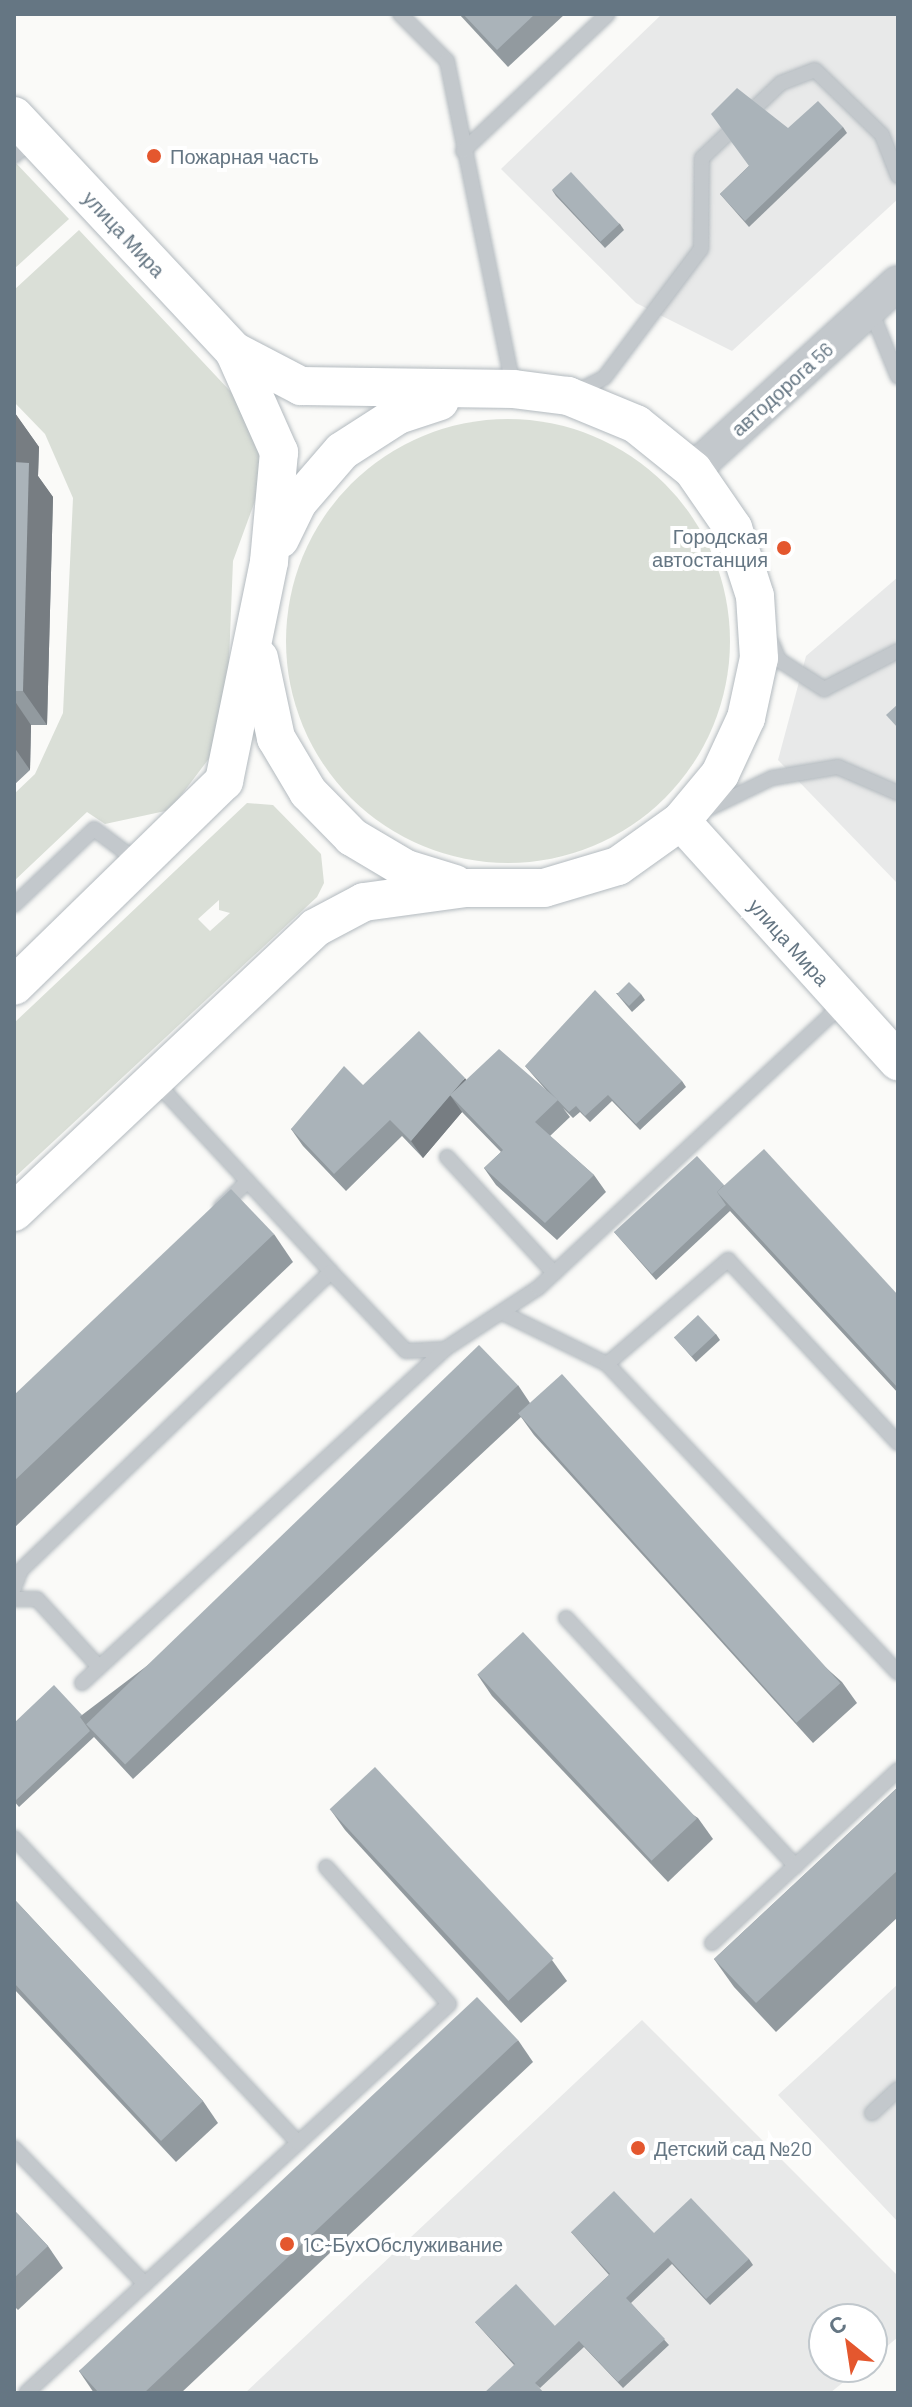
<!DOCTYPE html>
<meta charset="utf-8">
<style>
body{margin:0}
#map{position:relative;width:912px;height:2407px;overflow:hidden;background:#fafaf8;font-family:Barlow,sans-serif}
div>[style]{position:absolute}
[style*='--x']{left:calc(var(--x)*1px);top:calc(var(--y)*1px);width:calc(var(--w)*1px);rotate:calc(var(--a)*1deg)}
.built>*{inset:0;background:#e8e9e9}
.green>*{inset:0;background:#dadfd7}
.round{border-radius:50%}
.roads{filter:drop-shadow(0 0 2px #b3babf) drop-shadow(0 0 2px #b3babf)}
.service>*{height:14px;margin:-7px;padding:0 7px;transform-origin:7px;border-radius:7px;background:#c3c8cc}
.tertiary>*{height:34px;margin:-17px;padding:0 17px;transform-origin:17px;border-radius:17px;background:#c3c8cc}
.secondary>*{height:38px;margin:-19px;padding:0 19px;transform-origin:19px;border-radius:19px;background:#fff}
.wall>*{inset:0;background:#929a9f}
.shaded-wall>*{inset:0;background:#777d82}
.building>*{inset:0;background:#aab3b9;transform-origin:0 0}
.dots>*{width:22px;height:22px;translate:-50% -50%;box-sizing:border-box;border:4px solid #fff;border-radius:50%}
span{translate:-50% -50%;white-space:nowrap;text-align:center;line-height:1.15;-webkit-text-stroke:8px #fff;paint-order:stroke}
.poi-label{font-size:20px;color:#657683}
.left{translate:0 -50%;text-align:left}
.right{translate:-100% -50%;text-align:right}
.street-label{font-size:20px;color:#657683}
.frame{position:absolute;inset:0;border:16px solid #657683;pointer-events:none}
.north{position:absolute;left:808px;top:2303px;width:80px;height:80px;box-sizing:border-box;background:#fff;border:2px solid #c1c8cd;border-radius:50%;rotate:330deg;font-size:22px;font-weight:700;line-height:32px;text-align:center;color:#657683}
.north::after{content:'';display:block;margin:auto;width:28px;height:36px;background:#e4572e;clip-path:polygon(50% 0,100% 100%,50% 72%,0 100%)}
</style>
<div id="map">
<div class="built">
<div style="clip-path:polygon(662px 14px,898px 14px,898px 199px,732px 351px,636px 303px,501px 169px)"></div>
<div style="clip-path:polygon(898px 577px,898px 884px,778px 760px,806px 656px)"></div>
<div style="clip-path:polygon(898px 1984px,898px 2222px,778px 2095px)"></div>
<div style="clip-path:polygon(642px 2020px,898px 2276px,898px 2337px,872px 2359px,872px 2319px,824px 2319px,824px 2367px,862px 2367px,830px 2393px,245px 2393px)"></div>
</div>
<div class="green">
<div style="clip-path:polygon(14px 161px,69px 219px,14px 269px)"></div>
<div style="clip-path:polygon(79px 230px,247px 409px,270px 460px,233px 561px,226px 736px,170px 810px,105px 824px,87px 812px,14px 881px,14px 794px,35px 774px,63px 713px,73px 498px,45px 434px,14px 402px,14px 290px)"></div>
<div class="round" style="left:286px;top:419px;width:444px;height:444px"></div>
<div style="clip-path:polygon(evenodd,247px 803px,273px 805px,321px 854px,324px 883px,317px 897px,14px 1178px,14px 1023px,247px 803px,219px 900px,219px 910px,230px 913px,210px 931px,198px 919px,219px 900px)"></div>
</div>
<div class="roads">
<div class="service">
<div style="--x:400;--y:14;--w:66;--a:45"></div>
<div style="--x:447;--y:61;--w:335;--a:78.5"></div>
<div style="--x:463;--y:151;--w:199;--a:-43.4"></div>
<div style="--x:14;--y:156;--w:28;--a:-44"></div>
<div style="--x:870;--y:308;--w:74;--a:67.9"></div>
<div style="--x:576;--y:392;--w:31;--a:-27"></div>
<div style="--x:604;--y:378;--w:161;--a:-53.1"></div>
<div style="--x:701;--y:249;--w:91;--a:-89.4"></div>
<div style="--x:702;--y:158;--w:109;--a:-43.5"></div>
<div style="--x:781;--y:83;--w:36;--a:-21"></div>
<div style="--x:815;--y:70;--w:93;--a:44.1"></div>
<div style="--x:882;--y:135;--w:44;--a:68.7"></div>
<div style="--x:772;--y:643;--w:18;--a:68"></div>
<div style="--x:779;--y:660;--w:54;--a:32.8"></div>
<div style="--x:824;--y:689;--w:83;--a:-27.2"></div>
<div style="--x:704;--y:811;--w:76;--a:-25.9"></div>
<div style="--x:772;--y:778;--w:67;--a:-9.5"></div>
<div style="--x:838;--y:767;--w:65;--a:23.4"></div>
<div style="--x:14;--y:905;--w:110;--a:-43.5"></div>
<div style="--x:94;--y:829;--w:57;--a:36.5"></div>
<div style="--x:155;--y:1081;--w:260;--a:47.3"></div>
<div style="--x:447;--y:1157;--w:158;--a:47.3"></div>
<div style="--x:221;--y:1207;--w:37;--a:-44"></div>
<div style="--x:505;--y:1314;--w:114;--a:26.1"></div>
<div style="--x:607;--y:1364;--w:424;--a:46.7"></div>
<div style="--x:607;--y:1364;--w:160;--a:-40.7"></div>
<div style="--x:728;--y:1260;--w:250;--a:47.1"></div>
<div style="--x:14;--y:1588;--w:19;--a:-69"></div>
<div style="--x:21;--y:1570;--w:430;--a:-43.9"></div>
<div style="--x:331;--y:1272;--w:109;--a:46.5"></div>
<div style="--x:406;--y:1351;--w:39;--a:-3"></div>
<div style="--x:445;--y:1349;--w:111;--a:-33.3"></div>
<div style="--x:538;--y:1288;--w:418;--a:-43"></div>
<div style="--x:14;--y:1599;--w:23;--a:0"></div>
<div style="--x:37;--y:1599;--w:92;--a:47.6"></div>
<div style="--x:566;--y:1618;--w:338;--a:47.2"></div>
<div style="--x:82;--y:1683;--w:493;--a:-42.6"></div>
<div style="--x:14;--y:1838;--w:417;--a:47"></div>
<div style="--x:298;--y:2143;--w:369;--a:137.4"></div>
<div style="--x:712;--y:1943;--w:254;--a:-42.9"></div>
<div style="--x:872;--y:2113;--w:35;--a:-43"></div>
<div style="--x:298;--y:2143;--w:205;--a:-42.6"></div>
<div style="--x:449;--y:2004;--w:184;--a:-131.9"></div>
<div style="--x:14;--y:2148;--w:189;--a:46.1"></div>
</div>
<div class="tertiary">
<div style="--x:693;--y:470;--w:277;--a:-42.4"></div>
</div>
<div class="secondary">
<div style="--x:14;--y:116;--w:322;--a:46.9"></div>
<div style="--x:234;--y:351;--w:111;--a:66"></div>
<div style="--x:279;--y:452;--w:110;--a:95.2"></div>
<div style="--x:269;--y:562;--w:224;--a:101.6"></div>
<div style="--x:224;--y:781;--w:293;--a:135.7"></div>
<div style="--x:280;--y:539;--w:41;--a:-64.1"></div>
<div style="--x:298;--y:502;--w:67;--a:-49.2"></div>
<div style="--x:342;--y:451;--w:67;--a:-32.7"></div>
<div style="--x:398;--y:415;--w:44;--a:-18.4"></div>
<div style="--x:259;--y:658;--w:82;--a:78"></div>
<div style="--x:276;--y:738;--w:63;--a:59.3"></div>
<div style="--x:308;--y:792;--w:63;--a:45.6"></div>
<div style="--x:352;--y:837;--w:63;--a:30.7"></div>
<div style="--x:406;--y:869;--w:51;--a:17"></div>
<div style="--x:681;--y:821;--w:324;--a:47.9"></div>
<div style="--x:14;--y:1212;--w:414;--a:-43.3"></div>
<div style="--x:315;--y:928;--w:55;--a:-28"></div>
<div style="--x:364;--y:902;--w:103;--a:-7.8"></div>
<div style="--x:466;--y:888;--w:78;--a:0"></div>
<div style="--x:544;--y:888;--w:77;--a:-16.6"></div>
<div style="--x:618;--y:866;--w:77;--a:-35.5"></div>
<div style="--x:681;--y:821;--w:61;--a:-50.3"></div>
<div style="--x:720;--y:774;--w:62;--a:-65.1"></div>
<div style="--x:746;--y:718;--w:61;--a:-77.8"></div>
<div style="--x:759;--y:658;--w:62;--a:-93.7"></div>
<div style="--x:755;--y:596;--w:71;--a:-107.9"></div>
<div style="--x:733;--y:528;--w:70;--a:-124.6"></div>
<div style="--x:693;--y:470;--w:73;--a:-141.1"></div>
<div style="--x:636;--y:424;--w:74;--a:-157.6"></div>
<div style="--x:568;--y:396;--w:54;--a:-172.6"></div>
<div style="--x:514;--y:389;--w:213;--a:-179.2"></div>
<div style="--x:301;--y:386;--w:76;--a:-152.4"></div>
</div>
</div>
<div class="wall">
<div style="clip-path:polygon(459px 14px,565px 14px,508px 67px)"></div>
<div style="clip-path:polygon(843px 127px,847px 133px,749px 227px,720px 194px,788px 128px)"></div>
<div style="clip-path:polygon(552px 190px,620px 224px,624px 230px,605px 248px,556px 196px)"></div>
<div style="clip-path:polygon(14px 412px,39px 447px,38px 476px,53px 497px,47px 725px,31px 725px,30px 770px,14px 785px)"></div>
<div style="clip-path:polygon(616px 993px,641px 994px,645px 1000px,632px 1012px)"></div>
<div style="clip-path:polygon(525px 1066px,682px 1081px,686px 1087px,640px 1130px,612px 1101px,590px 1122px,580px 1112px,573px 1118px,563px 1108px,570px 1117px,550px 1136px,594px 1175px,606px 1192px,557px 1240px,496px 1185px,484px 1168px,501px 1152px,462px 1112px,423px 1158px,402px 1136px,346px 1191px,303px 1146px,291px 1129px,363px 1085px,466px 1080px,546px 1090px)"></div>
<div style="clip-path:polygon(724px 1185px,898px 1295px,898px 1393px,730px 1211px,656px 1280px,614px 1232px)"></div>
<div style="clip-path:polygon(274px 1234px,293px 1262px,14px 1528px,14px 1395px)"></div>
<div style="clip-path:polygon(716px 1334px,720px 1340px,696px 1362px,674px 1337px)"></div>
<div style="clip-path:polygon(518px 1385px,530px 1403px,842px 1682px,857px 1703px,813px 1743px,534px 1435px,521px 1417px,133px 1779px,94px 1737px,19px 1807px,14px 1801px,14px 1723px,82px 1715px)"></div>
<div style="clip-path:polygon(477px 1674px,698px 1818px,713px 1839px,668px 1882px,492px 1696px)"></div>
<div style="clip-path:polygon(898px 1787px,898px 1917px,776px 2032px,734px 1987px,714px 1959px)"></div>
<div style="clip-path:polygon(330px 1809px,552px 1960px,567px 1981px,521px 2023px,345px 1830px)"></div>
<div style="clip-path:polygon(14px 1899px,203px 2101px,218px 2123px,176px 2162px,14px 1989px)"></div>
<div style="clip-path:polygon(518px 2040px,533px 2062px,181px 2393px,94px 2393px,79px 2371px)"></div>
<div style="clip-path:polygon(14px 2210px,48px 2246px,63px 2268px,18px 2310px,14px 2306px)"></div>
<div style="clip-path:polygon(571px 2232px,654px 2233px,749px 2259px,753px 2265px,710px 2305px,672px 2264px,631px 2303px,669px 2345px,623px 2388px,584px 2347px,540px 2388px,514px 2365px,475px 2322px,555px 2326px,609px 2275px)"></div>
</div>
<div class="shaded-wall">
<div style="clip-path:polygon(15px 413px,39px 447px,38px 476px,53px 497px,47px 725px,23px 691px,14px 463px)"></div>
<div style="clip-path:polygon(14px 700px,31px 725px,30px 770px,14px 747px)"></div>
<div style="clip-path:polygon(465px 1078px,477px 1095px,450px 1095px,462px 1112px,423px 1158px,411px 1141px)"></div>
</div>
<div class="building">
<div style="clip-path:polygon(463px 14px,535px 14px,497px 50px)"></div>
<div style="clip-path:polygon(737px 88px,788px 128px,818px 101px,843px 127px,745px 221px,720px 194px,749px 166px,711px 114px)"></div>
<div style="left:571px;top:172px;width:71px;height:26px;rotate:47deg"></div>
<div style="clip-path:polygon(14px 412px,15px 413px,14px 449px)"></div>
<div style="clip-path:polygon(14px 462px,29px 463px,23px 691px,14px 691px)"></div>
<div style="clip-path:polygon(898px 704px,898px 728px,886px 715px)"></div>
<div style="left:629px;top:982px;width:17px;height:17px;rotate:45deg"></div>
<div style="clip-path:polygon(595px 990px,682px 1081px,636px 1124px,608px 1095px,585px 1116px,576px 1106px,569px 1112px,525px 1066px)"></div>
<div style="clip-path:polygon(419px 1031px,465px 1078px,411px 1141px,390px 1120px,334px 1174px,291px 1129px,344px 1066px,363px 1085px)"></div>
<div style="clip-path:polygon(499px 1049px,558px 1100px,535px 1122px,594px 1175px,545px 1223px,484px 1168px,503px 1150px,450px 1095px)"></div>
<div style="clip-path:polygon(764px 1149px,898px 1295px,898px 1388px,717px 1192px)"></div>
<div style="clip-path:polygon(697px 1156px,724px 1185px,717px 1192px,726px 1205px,652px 1274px,614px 1232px)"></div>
<div style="clip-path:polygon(231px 1189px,274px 1234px,14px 1481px,14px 1395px)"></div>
<div style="left:698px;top:1315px;width:26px;height:33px;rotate:47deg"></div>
<div style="left:479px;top:1345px;width:56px;height:546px;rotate:46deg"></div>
<div style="left:562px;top:1374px;width:416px;height:59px;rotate:48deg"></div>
<div style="left:523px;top:1632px;width:255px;height:62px;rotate:47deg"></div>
<div style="clip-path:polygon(54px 1685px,82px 1715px,80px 1717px,90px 1731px,15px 1801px,14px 1723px)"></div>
<div style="left:375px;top:1767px;width:262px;height:62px;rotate:47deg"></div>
<div style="clip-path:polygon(898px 1787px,898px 1870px,756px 2003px,714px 1959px)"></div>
<div style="clip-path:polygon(14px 1899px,203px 2101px,161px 2141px,14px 1983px)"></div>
<div style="clip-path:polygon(477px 1997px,518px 2040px,144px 2393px,99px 2393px,79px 2371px)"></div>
<div style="clip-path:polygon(614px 2191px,654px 2233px,691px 2198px,749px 2259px,706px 2299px,668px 2258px,626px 2298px,665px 2339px,618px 2382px,579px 2341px,535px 2383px,544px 2393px,484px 2393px,515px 2364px,475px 2322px,516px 2284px,555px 2326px,610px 2274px,571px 2232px)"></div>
<div style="clip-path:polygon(14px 2210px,48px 2246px,14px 2278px)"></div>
</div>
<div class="dots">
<div style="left:154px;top:156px;background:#e4572e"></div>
<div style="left:784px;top:548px;background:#e4572e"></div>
<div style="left:638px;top:2148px;background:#e4572e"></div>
<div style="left:287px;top:2244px;background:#e4572e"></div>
</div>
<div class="poi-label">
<span class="left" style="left:170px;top:156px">Пожарная часть</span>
<span class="right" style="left:768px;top:548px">Городская<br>автостанция</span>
<span class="left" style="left:654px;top:2148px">Детский сад №20</span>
<span class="left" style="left:303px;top:2244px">1С-БухОбслуживание</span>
</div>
<div class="street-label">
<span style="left:124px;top:234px;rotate:47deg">улица Мира</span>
<span style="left:782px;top:389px;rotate:-42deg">автодорога 56</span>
<span style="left:789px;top:942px;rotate:48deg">улица Мира</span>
</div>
<div class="frame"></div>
<div class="north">С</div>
</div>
